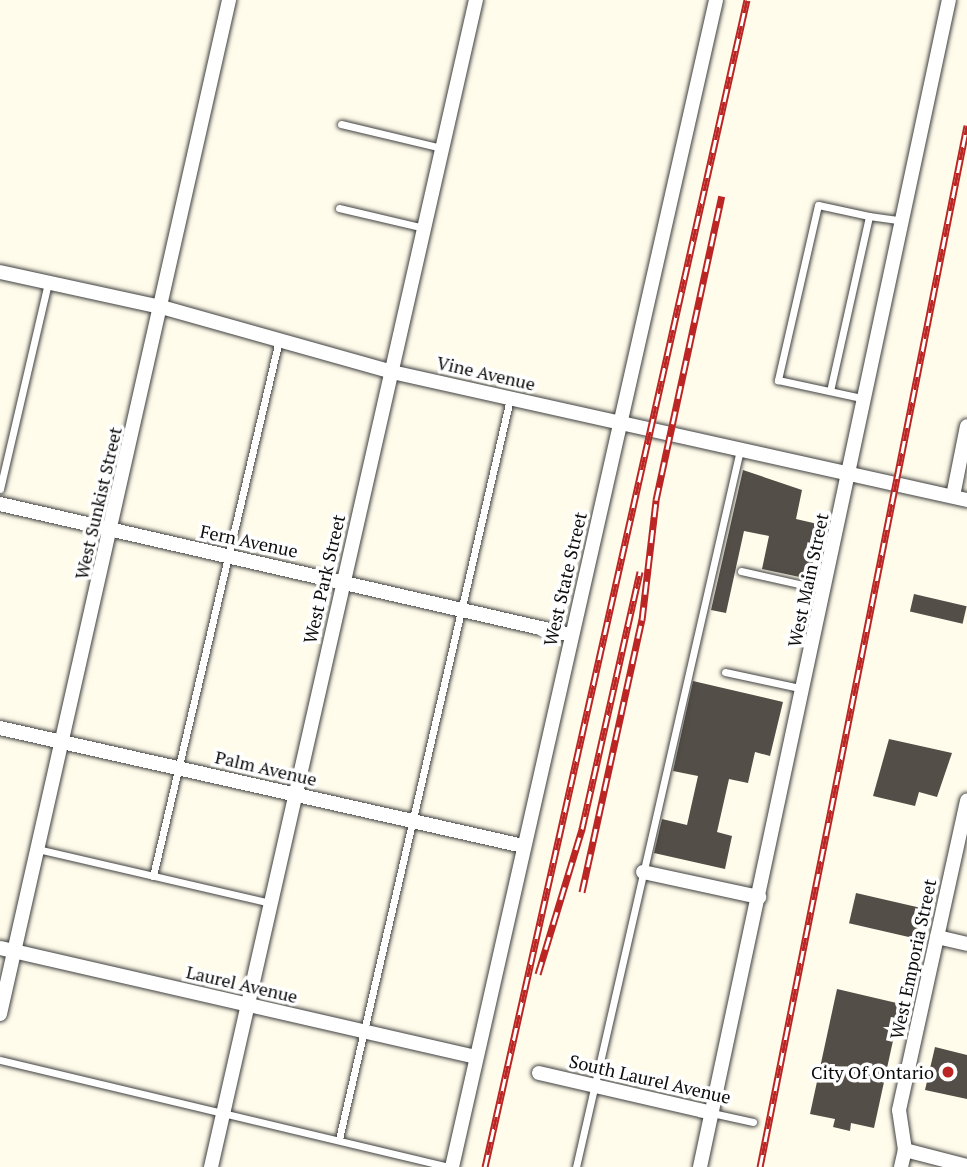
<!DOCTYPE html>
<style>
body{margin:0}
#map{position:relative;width:967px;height:1167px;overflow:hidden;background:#fffceb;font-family:"PT Serif",serif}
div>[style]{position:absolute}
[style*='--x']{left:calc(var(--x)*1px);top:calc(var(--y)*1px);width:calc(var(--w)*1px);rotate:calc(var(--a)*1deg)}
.building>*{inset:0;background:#544e48;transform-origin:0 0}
.roads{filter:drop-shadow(0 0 2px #3f3f3f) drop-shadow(0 0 2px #3f3f3f)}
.lane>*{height:7px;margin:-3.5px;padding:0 3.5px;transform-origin:3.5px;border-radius:3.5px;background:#fff}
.street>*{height:14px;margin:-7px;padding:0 7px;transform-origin:7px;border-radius:7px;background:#fff}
.rail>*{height:7px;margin-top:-3.5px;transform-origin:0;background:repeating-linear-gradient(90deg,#fff 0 13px,#bb2625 0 26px);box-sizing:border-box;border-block:2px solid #bb2625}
.dots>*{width:19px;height:19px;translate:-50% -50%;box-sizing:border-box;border:4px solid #fff;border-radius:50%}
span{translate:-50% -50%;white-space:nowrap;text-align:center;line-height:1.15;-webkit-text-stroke:7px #fff;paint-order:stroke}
.street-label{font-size:18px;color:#0c0c0c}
.poi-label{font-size:18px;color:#0c0c0c}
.right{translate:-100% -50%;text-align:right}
</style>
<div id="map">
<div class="building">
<div style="clip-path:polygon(743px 470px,802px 490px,796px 519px,822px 525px,809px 579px,762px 569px,769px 536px,744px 531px,726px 613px,711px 610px)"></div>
<div style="left:914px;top:594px;width:54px;height:18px;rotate:13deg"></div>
<div style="clip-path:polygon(693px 681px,783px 702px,770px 756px,755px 752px,748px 783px,729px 779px,717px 832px,732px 836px,725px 869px,654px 853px,662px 819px,687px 825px,698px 776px,673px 771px)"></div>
<div style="clip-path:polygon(889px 739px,952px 753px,937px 797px,919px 792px,915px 806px,873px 796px)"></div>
<div style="left:856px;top:893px;width:68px;height:31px;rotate:13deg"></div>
<div style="clip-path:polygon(837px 989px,901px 1004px,874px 1128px,851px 1123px,850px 1131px,833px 1127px,835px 1119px,810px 1114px)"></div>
<div style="clip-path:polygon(935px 1047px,967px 1055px,967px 1099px,925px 1090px)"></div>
</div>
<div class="roads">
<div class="lane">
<div style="--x:341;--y:124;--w:104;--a:13.4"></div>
<div style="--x:339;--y:208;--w:87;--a:13.2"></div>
<div style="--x:869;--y:216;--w:34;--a:8"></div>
<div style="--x:830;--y:391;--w:179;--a:-77.4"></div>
<div style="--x:869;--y:216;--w:52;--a:-167.8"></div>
<div style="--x:818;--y:205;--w:180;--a:102.9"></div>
<div style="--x:778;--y:380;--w:90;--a:12.2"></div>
<div style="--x:0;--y:489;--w:212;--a:-76.9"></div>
<div style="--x:741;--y:571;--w:86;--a:12.7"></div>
<div style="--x:725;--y:672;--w:81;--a:12.1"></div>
<div style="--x:37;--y:849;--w:239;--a:13"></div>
<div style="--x:153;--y:876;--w:551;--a:-76.77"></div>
<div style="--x:0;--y:1060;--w:463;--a:13.4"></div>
<div style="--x:712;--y:1113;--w:42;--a:12.4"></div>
<div style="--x:339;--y:1139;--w:760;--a:-76.99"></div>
<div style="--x:576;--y:1167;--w:736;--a:-77.12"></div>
</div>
<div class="street">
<div style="--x:0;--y:272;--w:165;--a:12.3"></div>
<div style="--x:161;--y:307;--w:240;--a:15.7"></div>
<div style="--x:392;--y:372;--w:589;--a:12.55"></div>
<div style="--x:953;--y:496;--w:71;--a:-78.7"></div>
<div style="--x:0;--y:504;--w:586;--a:12.92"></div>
<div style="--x:0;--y:728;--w:536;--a:12.71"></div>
<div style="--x:643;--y:872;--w:119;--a:12.2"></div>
<div style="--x:937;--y:937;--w:31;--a:13"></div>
<div style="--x:0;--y:948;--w:488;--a:12.9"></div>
<div style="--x:0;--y:1014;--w:1040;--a:-77.27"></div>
<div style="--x:539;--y:1073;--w:178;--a:13"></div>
<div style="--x:905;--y:1150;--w:64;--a:14.5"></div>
<div style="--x:211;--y:1167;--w:1197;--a:-77.21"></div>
<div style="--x:452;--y:1167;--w:1196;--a:-77.25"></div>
<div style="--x:700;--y:1167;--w:1193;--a:-77.96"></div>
<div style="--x:901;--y:1167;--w:17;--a:-77"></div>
<div style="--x:905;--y:1150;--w:40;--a:-98.5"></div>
<div style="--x:899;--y:1110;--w:317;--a:-77.6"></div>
</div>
</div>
<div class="rail">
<div style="--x:582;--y:892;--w:279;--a:-77.6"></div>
<div style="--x:642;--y:620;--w:121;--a:-83.3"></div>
<div style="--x:656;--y:500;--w:311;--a:-77.8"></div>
<div style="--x:538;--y:974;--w:152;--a:-73.1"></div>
<div style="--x:582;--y:829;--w:264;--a:-77.3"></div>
<div style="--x:485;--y:1167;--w:1196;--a:-77.35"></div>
<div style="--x:760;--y:1167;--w:1062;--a:-78.76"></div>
</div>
<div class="dots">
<div style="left:948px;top:1072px;background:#bb2625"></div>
</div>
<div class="street-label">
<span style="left:486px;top:373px;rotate:13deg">Vine Avenue</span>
<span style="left:98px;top:503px;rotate:-77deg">West Sunkist Street</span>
<span style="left:249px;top:541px;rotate:12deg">Fern Avenue</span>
<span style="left:324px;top:579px;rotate:-77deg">West Park Street</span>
<span style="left:565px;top:579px;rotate:-77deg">West State Street</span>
<span style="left:808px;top:580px;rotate:-78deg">West Main Street</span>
<span style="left:266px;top:768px;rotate:13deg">Palm Avenue</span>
<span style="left:913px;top:959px;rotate:-78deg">West Emporia Street</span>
<span style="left:242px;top:984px;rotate:13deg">Laurel Avenue</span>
<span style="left:650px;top:1079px;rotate:13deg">South Laurel Avenue</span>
</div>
<div class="poi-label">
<span class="right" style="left:934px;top:1072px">City Of Ontario</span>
</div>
</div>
